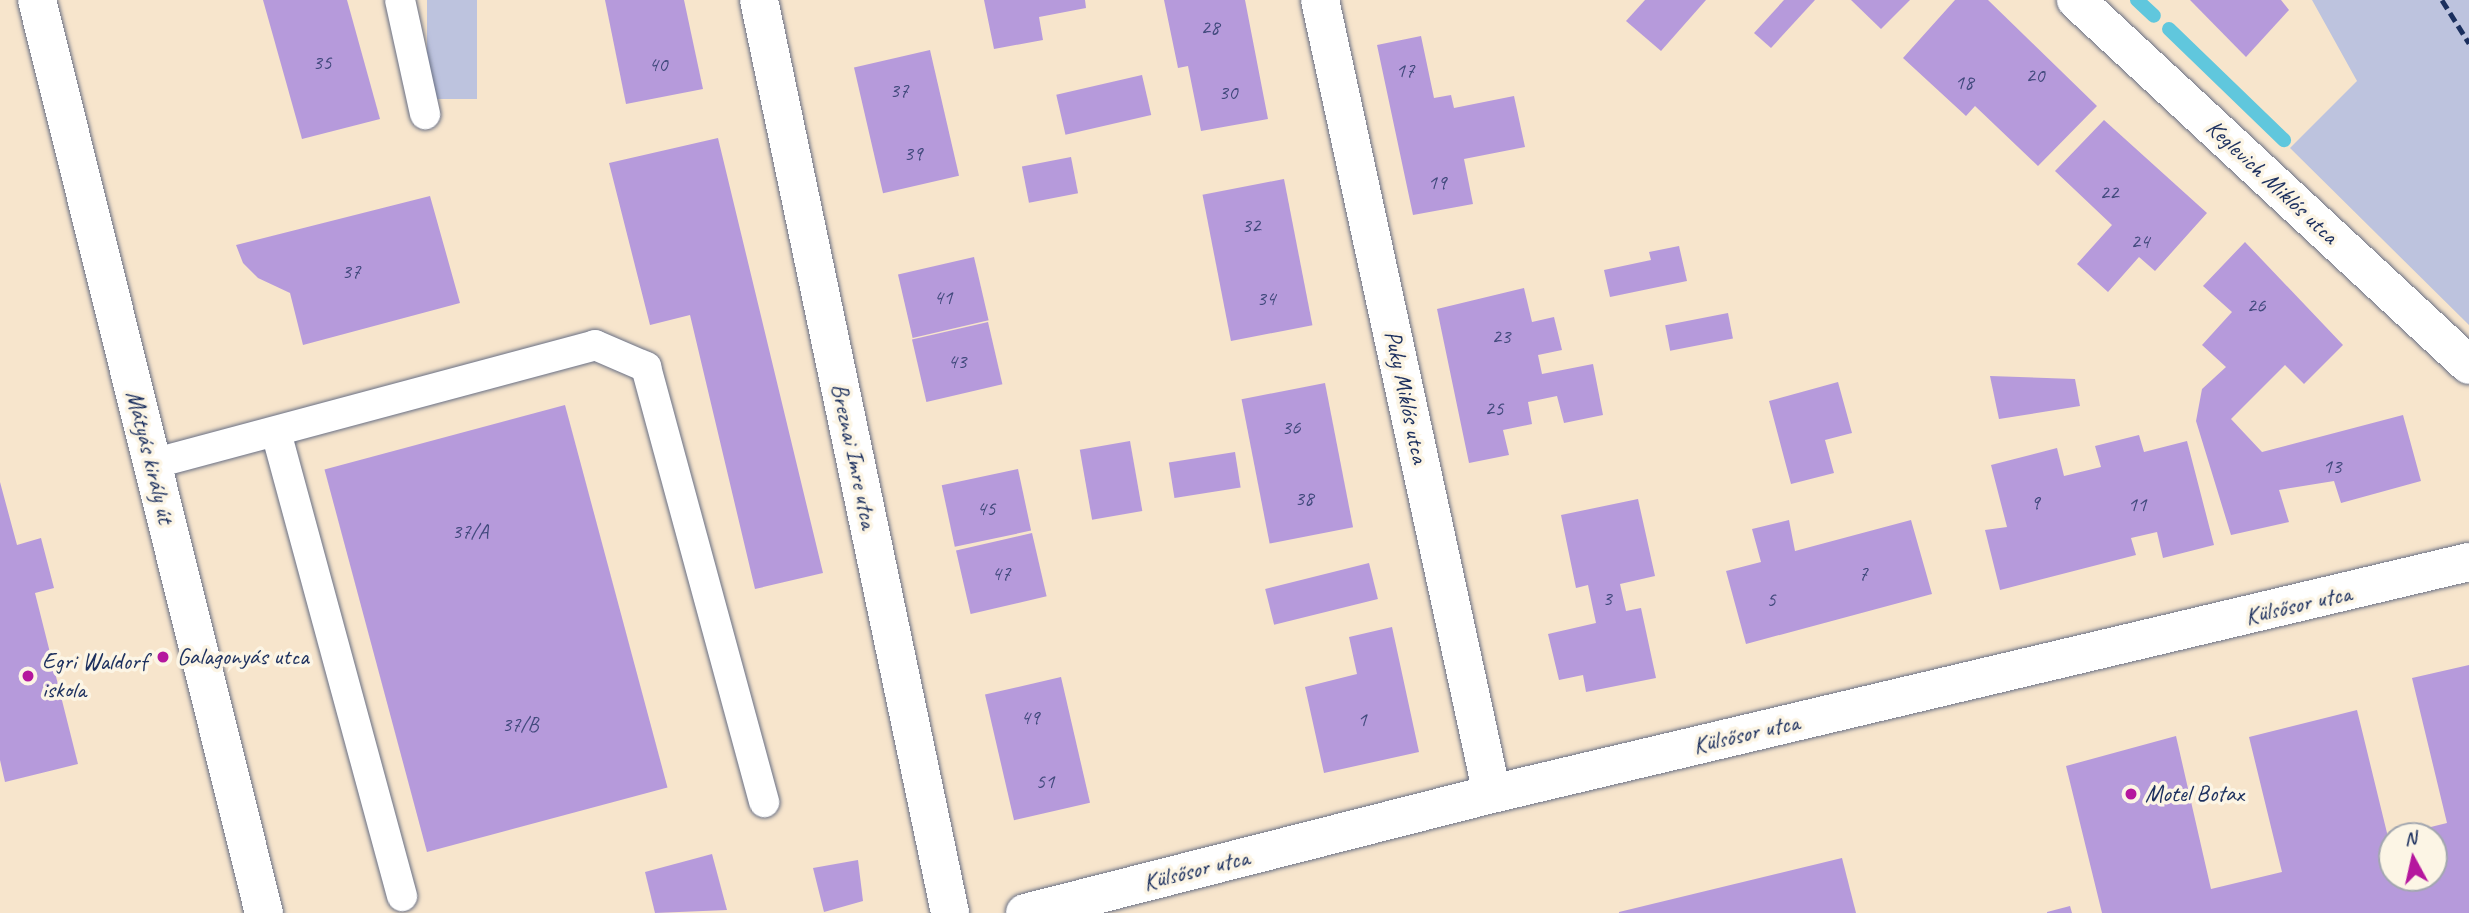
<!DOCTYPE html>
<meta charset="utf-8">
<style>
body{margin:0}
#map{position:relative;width:2469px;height:913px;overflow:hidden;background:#f7e5cc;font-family:Caveat,sans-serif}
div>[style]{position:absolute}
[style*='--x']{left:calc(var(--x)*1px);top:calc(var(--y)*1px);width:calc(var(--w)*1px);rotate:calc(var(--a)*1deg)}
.industrial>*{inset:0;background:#bdc3de;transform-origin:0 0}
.stream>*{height:14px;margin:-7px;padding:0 7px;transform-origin:7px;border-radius:7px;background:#60c7dd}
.building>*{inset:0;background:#b69adb;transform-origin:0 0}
.roads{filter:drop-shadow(0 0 2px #686f84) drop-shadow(0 0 2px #686f84)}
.service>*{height:30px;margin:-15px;padding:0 15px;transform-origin:15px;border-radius:15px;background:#fff}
.minor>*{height:38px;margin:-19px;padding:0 19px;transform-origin:19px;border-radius:19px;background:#fff}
.primary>*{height:38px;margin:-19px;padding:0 19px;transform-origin:19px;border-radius:19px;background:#fff}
.rail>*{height:5px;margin-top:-2.5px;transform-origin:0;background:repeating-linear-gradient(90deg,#1b2f5e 0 10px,transparent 0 15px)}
.dots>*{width:19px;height:19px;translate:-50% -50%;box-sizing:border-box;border:4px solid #fcf5e5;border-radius:50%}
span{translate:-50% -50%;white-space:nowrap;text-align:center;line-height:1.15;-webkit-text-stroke:7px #fcf5e5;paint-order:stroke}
.number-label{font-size:21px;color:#424a7d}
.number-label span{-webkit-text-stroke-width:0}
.street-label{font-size:24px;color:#1b2f5e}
.poi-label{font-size:24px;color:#1b2f5e}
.left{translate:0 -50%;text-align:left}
.north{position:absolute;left:2378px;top:822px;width:70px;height:70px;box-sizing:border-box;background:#fcf5e5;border:2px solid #a2a6af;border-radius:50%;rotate:352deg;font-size:19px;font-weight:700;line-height:28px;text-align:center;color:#1b2f5e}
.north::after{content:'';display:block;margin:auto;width:24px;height:32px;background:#b5179e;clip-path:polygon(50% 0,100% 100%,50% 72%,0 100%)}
</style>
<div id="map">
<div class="industrial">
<div style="left:427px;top:0;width:50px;height:99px"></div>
<div style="clip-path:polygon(2312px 0,2469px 0,2469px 325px,2290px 148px,2357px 81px)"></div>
</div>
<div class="stream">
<div style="--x:2137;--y:0;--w:23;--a:43"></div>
<div style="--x:2169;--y:29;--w:160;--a:44"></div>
</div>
<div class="building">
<div style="clip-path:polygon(263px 0,347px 0,380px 119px,302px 139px)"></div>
<div style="clip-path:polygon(605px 0,684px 0,703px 89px,626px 104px)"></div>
<div style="clip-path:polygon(984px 0,1085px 0,1086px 8px,1039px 17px,1043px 40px,994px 49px)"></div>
<div style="clip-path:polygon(1164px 0,1245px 0,1268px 119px,1201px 131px,1188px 66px,1178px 68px)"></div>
<div style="clip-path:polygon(1645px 0,1706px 0,1661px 51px,1626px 21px)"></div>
<div style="clip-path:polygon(1784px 0,1815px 0,1771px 48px,1754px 33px)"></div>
<div style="clip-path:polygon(1851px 0,1910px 0,1881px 29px)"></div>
<div style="clip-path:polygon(1955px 0,1988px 0,2097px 106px,2038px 166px,1975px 106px,1966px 116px,1903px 58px)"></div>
<div style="clip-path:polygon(2190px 0,2281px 0,2289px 10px,2246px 57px)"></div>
<div style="clip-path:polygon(1421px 36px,1434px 98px,1451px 95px,1454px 108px,1514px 96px,1525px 147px,1464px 159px,1473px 204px,1413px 215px,1377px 45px)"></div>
<div style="left:930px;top:50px;width:129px;height:78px;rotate:77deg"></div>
<div style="left:1142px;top:75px;width:41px;height:88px;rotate:77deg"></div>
<div style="clip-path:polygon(2104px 120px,2207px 213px,2155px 271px,2139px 257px,2108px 292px,2077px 264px,2112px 225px,2055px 171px)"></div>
<div style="clip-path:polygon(718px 138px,823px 573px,755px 589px,690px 315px,650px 325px,609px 163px)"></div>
<div style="left:1071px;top:157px;width:37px;height:50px;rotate:79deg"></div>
<div style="left:1284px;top:179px;width:149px;height:83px;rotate:79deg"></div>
<div style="clip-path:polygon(430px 196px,460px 303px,303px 345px,290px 293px,258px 278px,243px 263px,236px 245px)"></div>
<div style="clip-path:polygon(2245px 242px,2343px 345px,2304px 384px,2285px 365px,2231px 419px,2262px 452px,2403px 415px,2421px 481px,2341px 503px,2334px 481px,2279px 490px,2289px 522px,2231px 535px,2196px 421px,2202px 389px,2226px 367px,2202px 345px,2232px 312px,2203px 286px)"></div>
<div style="clip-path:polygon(1679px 246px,1687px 281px,1610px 297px,1604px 270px,1651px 260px,1649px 252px)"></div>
<div style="left:974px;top:257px;width:65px;height:78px;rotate:77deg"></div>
<div style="clip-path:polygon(1524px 288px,1532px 322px,1554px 317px,1562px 350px,1538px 355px,1542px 374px,1593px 364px,1603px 415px,1564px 423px,1557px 396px,1528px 402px,1532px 424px,1503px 430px,1509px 455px,1469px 463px,1437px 309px)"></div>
<div style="left:1728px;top:313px;width:26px;height:64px;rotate:79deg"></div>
<div style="left:988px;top:322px;width:64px;height:78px;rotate:77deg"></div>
<div style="clip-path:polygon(1990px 376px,2075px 379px,2080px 406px,1999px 419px)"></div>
<div style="clip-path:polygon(1838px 382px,1852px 433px,1825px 440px,1834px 473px,1791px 484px,1769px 401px)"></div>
<div style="left:1325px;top:383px;width:147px;height:85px;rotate:79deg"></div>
<div style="left:565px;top:405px;width:396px;height:249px;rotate:75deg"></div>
<div style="clip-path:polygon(2139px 435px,2144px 452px,2187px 441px,2214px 545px,2163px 558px,2157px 532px,2131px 538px,2136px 555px,2000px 590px,1985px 530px,2007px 527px,1991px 465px,2057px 448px,2064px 476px,2101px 467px,2095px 446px)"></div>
<div style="left:1130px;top:441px;width:71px;height:51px;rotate:80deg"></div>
<div style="left:1235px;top:452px;width:36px;height:67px;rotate:81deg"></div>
<div style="left:1018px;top:469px;width:63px;height:78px;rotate:78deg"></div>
<div style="clip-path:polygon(0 482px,17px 545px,41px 538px,54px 588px,35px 593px,78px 764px,5px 782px,0 760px)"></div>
<div style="clip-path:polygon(1638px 499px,1655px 576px,1620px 584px,1626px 611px,1641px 608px,1656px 678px,1586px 692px,1583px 675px,1559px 680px,1548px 634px,1596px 623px,1588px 585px,1576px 588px,1561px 515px)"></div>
<div style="clip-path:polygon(1789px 520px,1795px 551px,1911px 520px,1932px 594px,1746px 644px,1726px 571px,1761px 562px,1752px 529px)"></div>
<div style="left:1032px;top:533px;width:65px;height:78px;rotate:77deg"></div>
<div style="left:1369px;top:563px;width:37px;height:107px;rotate:76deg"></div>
<div style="clip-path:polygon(1392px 627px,1419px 752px,1324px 773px,1305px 687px,1357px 674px,1349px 637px)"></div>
<div style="clip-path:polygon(2469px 665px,2469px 913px,2102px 913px,2066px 766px,2176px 736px,2211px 889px,2282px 872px,2249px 737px,2357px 710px,2388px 837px,2392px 836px,2392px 878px,2434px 878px,2434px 836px,2398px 835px,2447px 823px,2412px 678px)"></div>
<div style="left:1061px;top:677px;width:129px;height:78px;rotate:77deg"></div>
<div style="clip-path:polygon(712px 854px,727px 910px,655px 913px,645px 872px)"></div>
<div style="clip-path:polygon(1842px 858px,1856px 913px,1619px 913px,1619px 912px)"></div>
<div style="clip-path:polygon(858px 860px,863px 901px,824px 912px,813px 868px)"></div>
<div style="clip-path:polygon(2070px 906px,2072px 913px,2047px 913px,2047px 912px)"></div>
</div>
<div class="roads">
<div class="service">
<div style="--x:400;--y:0;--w:117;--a:77.6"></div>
<div style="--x:276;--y:432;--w:481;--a:74.8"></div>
<div style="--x:152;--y:464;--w:459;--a:-15"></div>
<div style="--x:595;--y:345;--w:56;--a:23.3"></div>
<div style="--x:646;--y:367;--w:451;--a:74.8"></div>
</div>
<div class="minor">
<div style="--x:759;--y:0;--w:933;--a:78.18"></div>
<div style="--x:1320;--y:0;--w:812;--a:77.78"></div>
<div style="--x:2076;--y:0;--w:536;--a:42.88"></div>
<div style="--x:1025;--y:913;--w:482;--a:-14.3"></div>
<div style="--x:1492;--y:794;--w:1004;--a:-13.36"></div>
</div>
<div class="primary">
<div style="--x:37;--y:0;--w:941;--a:76.04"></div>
</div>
</div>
<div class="rail">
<div style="--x:2442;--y:0;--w:51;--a:57.9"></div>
</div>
<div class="dots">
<div style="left:163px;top:657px;background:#b5179e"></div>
<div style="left:28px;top:676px;background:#b5179e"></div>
<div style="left:2131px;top:794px;background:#b5179e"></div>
</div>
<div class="number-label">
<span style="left:1210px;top:27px">28</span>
<span style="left:322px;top:62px">35</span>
<span style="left:658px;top:64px">40</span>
<span style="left:1405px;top:70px">17</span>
<span style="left:2035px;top:75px">20</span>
<span style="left:1964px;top:82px">18</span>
<span style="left:899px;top:90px">37</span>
<span style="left:1228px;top:92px">30</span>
<span style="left:913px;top:153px">39</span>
<span style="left:1437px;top:182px">19</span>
<span style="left:2109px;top:192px">22</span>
<span style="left:1251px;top:225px">32</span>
<span style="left:2140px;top:241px">24</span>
<span style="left:351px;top:271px">37</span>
<span style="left:943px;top:297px">41</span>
<span style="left:1266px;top:298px">34</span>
<span style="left:2256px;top:305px">26</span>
<span style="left:1501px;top:336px">23</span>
<span style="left:957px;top:361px">43</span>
<span style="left:1494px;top:408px">25</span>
<span style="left:1291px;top:427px">36</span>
<span style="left:2332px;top:466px">13</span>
<span style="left:1304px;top:498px">38</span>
<span style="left:2035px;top:502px">9</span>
<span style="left:2137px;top:504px">11</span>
<span style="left:986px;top:508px">45</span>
<span style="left:470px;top:531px">37/A</span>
<span style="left:1001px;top:573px">47</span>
<span style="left:1863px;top:573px">7</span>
<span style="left:1607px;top:598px">3</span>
<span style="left:1771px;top:599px">5</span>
<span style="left:1030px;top:717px">49</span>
<span style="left:1362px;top:719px">1</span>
<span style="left:520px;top:724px">37/B</span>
<span style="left:1045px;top:781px">51</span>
</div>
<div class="street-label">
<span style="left:2272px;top:182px;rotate:43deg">Keglevich Miklós utca</span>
<span style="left:1406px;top:397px;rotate:78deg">Puky Miklós utca</span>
<span style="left:854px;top:456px;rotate:78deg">Breznai Imre utca</span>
<span style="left:150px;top:457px;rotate:76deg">Mátyás király út</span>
<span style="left:2298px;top:605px;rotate:-13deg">Külsősor utca</span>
<span style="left:1746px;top:734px;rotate:-13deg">Külsősor utca</span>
<span style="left:1196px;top:870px;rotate:-14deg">Külsősor utca</span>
</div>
<div class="poi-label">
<span class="left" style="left:177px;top:657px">Galagonyás utca</span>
<span class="left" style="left:42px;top:676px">Egri Waldorf<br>iskola</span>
<span class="left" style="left:2145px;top:794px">Motel Botax</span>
</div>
<div class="north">N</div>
</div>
